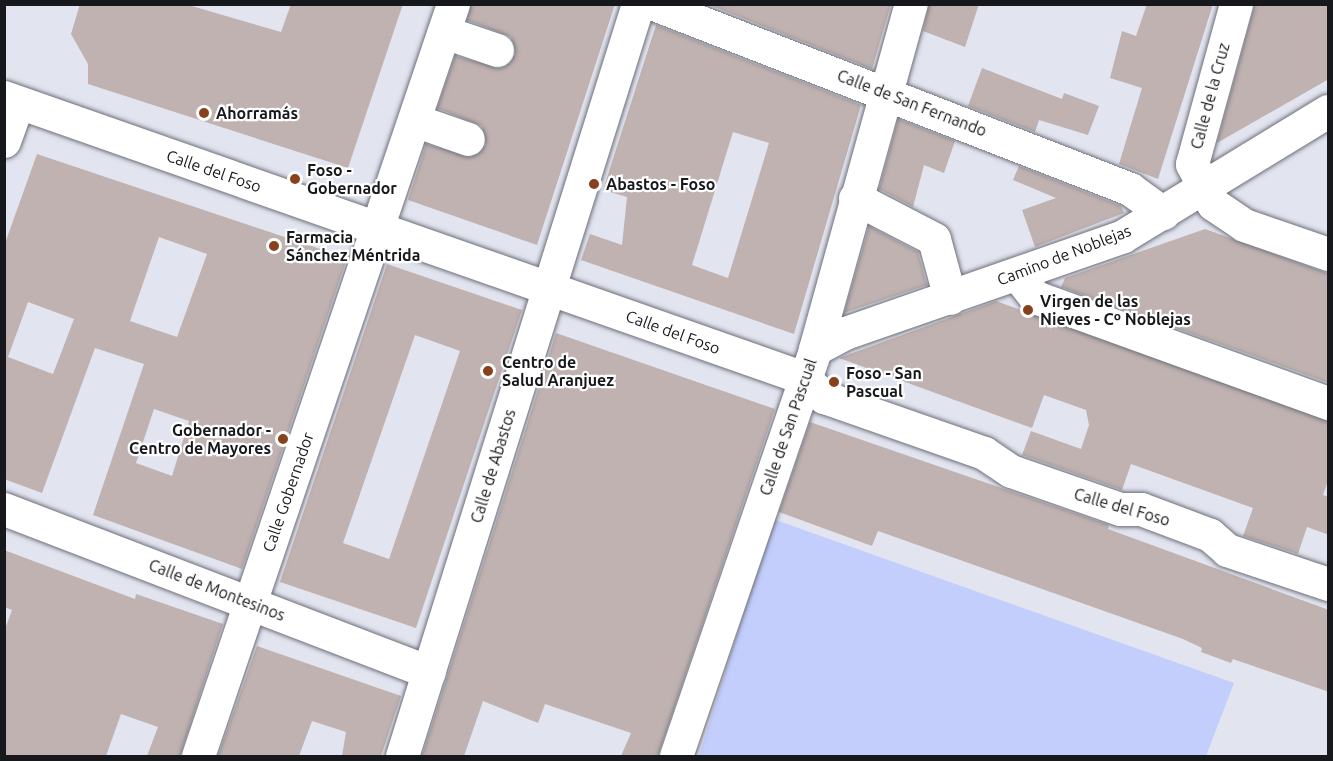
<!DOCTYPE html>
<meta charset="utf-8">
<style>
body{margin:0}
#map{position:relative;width:1333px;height:761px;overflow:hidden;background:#e2e5f0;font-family:Ubuntu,sans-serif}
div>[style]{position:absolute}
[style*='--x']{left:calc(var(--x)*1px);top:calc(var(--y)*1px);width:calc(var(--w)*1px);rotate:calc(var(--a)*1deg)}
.green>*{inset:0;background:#c3cefc}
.building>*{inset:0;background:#bfb2b0}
.roads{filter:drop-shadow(0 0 2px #6d6f79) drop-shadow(0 0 2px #6d6f79)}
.minor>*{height:33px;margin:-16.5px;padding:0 16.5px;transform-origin:16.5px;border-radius:16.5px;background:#fff}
.dots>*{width:16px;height:16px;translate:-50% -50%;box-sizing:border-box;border:3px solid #fff;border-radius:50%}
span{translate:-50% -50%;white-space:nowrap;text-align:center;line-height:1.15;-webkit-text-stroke:4.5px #fff;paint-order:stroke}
.street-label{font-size:16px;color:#17181c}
.poi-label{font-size:16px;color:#17181c;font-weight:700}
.left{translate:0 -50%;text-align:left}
.right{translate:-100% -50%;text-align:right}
.frame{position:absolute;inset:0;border:6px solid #17181c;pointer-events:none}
</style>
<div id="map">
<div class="green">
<div style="clip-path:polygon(773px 519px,1234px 683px,1206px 756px,699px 756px)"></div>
</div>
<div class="building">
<div style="clip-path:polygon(80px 4px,185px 4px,281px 32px,291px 4px,403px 4px,348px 168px,88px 84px,88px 64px,71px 34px)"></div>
<div style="clip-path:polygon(471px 4px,615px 4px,537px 245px,408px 200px,426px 144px,471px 157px,486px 145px,482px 126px,437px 108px,455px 56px,500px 68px,515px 55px,511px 37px,467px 20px)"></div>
<div style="clip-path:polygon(707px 4px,891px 4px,872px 69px)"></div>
<div style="clip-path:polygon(929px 4px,979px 4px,965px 47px,923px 31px)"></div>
<div style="clip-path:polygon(1147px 4px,1213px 4px,1158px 179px,1119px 164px,1142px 88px,1110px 78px,1122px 31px,1136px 36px)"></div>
<div style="clip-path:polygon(1255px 4px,1329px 4px,1329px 79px,1217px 143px)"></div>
<div style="clip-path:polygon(evenodd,656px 25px,861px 105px,794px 334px,581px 260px,590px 234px,622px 245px,627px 197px,603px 190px,656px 25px,733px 132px,769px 143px,728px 278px,692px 265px,733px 132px)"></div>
<div style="clip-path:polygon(982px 68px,1062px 99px,1064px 93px,1099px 106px,1088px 135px,1039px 120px,1035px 132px,968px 106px)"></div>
<div style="clip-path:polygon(898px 119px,955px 141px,944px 173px,924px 165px,913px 207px,879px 189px)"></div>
<div style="clip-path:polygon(evenodd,37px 154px,347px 258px,242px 569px,93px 515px,144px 364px,95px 348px,42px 493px,4px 479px,4px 246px,37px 154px,159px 237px,207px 254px,177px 337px,130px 321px,159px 237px,37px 154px,28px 302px,74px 319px,53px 374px,8px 357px,28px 302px,37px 154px,154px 409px,189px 421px,172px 476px,136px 463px,154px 409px)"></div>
<div style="clip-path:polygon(1019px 166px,1121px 206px,1124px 213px,1035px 247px,1022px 210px,1056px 198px,1013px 180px)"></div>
<div style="clip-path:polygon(869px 226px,918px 252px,927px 285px,844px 313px)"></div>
<div style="clip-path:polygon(1205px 229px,1329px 274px,1329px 383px,1061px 287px,1065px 278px)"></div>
<div style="clip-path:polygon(evenodd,387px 264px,522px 310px,416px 628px,280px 582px,387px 264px,415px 335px,460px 351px,389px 559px,343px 543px,415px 335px)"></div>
<div style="clip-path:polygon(996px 301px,1329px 421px,1329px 478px,1323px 495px,1329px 497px,1329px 535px,1307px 527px,1298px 554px,1243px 536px,1253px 508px,1131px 464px,1122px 490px,1022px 455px,1031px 431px,1081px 449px,1089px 425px,1086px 410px,1044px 395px,1032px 428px,839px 358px)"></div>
<div style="clip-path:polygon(556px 333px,775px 409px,658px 756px,621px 756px,631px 733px,545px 704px,538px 723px,483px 701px,464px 756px,422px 756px)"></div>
<div style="clip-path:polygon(810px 422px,1109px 525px,1108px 529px,1329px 610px,1329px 692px,1233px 659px,1231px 663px,1201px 652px,1202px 648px,1183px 639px,878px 531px,872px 546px,779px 512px)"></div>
<div style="clip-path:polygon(4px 550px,135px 599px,136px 594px,223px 624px,180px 756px,147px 756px,158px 727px,121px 714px,106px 756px,4px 756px,4px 632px,12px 610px,4px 607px)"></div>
<div style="clip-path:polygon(257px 646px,401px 696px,381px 756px,342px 756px,346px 732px,312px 721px,299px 756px,218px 756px)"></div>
</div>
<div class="roads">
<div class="minor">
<div style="--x:654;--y:4;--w:511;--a:21.24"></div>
<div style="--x:1130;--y:189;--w:41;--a:36"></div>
<div style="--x:1236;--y:4;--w:166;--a:105.4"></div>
<div style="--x:1192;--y:164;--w:45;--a:62.3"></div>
<div style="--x:1213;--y:204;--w:37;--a:34"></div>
<div style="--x:1244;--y:225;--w:89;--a:19"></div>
<div style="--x:444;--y:32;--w:56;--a:18.8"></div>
<div style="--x:4;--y:97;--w:848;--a:19.35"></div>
<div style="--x:804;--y:378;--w:28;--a:44"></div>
<div style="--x:824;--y:397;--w:170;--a:19.3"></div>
<div style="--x:984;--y:453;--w:32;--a:34"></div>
<div style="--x:1011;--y:471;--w:115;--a:19.2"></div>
<div style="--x:1120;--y:509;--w:21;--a:0"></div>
<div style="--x:1141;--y:509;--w:74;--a:20.6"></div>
<div style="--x:1210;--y:535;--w:23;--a:41"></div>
<div style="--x:1227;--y:550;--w:107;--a:18.6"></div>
<div style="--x:414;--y:120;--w:57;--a:19.4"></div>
<div style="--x:4;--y:141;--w:41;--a:-70.3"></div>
<div style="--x:855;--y:198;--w:89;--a:27.4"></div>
<div style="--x:934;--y:239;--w:61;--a:74.8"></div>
<div style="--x:1017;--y:274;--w:29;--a:52"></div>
<div style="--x:1035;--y:297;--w:312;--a:19.9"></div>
<div style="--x:815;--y:349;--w:34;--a:-28"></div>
<div style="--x:845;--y:333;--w:294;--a:-19.2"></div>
<div style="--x:1123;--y:236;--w:240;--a:-31.4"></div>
<div style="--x:4;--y:509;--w:455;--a:21"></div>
<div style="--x:198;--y:756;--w:794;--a:-71.27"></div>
<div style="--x:402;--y:756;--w:788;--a:-72.58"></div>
<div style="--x:676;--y:756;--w:430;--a:-71.1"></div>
<div style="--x:815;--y:349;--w:358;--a:-74.5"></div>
</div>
</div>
<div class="dots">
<div style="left:204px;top:113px;background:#87411d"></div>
<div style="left:295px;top:179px;background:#87411d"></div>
<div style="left:594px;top:184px;background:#87411d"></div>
<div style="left:274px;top:246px;background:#87411d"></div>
<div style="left:1028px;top:310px;background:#87411d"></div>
<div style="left:488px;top:371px;background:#87411d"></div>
<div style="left:834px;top:382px;background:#87411d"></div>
<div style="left:283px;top:439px;background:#87411d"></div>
</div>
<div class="street-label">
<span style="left:1210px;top:96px;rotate:-75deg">Calle de la Cruz</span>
<span style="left:912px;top:103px;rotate:21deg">Calle de San Fernando</span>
<span style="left:214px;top:171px;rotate:19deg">Calle del Foso</span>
<span style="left:1064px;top:255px;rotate:-21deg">Camino de Noblejas</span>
<span style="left:673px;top:332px;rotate:20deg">Calle del Foso</span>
<span style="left:788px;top:427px;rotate:-71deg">Calle de San Pascual</span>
<span style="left:493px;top:466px;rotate:-73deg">Calle de Abastos</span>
<span style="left:288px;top:492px;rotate:-71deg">Calle Gobernador</span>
<span style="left:1122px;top:507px;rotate:16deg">Calle del Foso</span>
<span style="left:217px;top:590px;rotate:21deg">Calle de Montesinos</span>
</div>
<div class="poi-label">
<span class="left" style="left:216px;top:113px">Ahorramás</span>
<span class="left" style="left:307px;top:179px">Foso -<br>Gobernador</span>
<span class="left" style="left:606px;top:184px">Abastos - Foso</span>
<span class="left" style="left:286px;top:246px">Farmacia<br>Sánchez Méntrida</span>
<span class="left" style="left:1040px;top:310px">Virgen de las<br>Nieves - Cº Noblejas</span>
<span class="left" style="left:502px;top:371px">Centro de<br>Salud Aranjuez</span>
<span class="left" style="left:846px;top:382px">Foso - San<br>Pascual</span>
<span class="right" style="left:271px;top:439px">Gobernador -<br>Centro de Mayores</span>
</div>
<div class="frame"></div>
</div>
